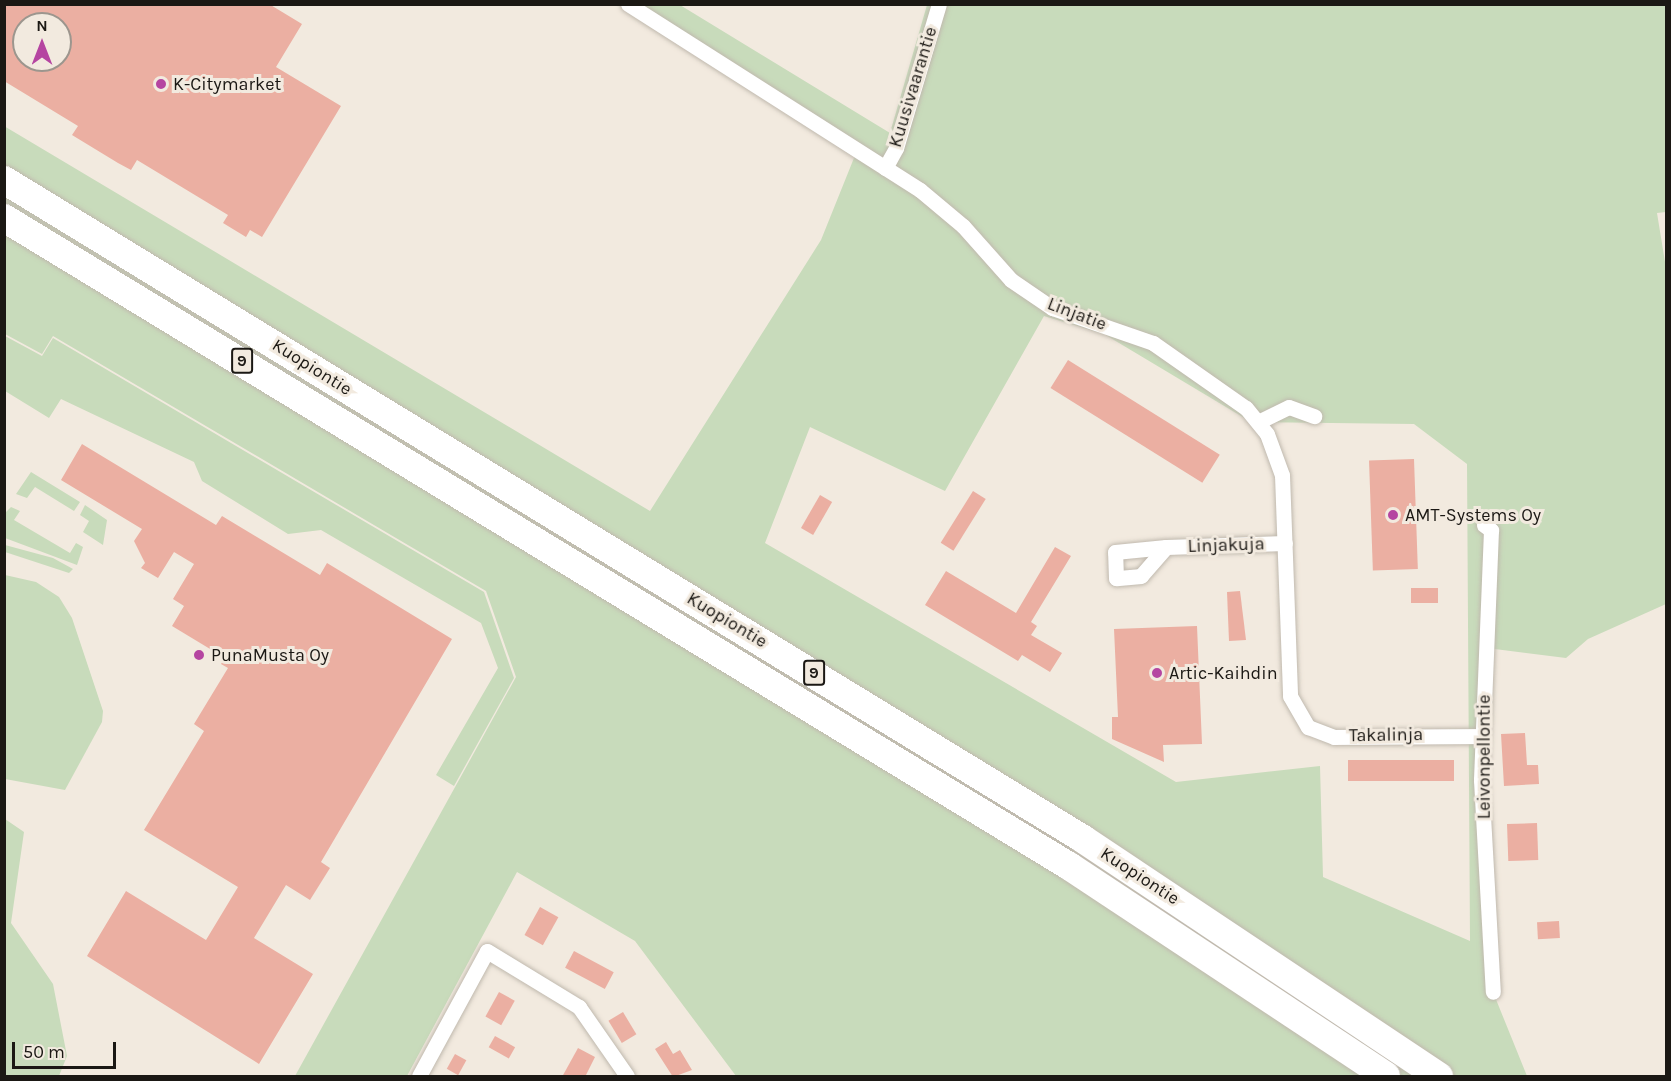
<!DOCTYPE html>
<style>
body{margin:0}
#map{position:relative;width:1671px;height:1081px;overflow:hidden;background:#f2eadf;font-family:Karla,sans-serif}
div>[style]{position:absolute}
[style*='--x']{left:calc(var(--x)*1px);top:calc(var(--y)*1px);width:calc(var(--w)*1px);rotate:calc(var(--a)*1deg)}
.green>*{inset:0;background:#c8dbbb}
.building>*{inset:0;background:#ebafa2;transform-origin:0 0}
.roads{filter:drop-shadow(0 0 2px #c0b9ae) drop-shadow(0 0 2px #c0b9ae)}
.street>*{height:15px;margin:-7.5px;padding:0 7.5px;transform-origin:7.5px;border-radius:7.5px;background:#fff}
.highway>*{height:28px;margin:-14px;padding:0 14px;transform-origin:14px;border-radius:14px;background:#fff}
.dots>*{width:16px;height:16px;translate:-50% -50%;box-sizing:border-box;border:3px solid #f2eadf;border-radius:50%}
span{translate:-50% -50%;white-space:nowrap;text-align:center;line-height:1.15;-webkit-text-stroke:6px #f2eadf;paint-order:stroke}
.shield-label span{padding:2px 4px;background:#f2eadf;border:2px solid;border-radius:4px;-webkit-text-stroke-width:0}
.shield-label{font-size:16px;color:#1b1814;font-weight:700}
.poi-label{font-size:18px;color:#1b1814}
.left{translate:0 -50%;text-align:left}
.street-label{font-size:18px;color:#1b1814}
.frame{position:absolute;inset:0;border:6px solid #1b1814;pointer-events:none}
.north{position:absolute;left:12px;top:12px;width:60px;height:60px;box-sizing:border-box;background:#f2eadf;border:2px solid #9c968e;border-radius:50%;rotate:0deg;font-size:16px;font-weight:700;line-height:24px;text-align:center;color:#1b1814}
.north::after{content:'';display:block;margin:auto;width:21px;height:27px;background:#b545a1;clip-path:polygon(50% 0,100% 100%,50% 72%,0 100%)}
.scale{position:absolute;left:12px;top:1042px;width:104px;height:27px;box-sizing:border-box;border:3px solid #1b1814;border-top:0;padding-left:8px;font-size:18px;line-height:21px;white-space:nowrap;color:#1b1814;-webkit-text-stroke:4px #f2eadf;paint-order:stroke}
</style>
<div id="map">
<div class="green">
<div style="clip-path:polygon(evenodd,621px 5px,680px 5px,890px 133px,927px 5px,1666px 5px,1666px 212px,1657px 213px,1666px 268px,1666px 604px,1588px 639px,1566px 658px,1487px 648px,1481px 736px,1493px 992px,1527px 1076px,736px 1076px,635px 941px,517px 872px,407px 1076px,295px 1076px,516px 677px,486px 591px,53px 336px,42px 354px,5px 334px,4px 126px,650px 511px,821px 240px,856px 153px,621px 5px,1044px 316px,1104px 334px,1251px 422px,1414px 424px,1467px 464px,1470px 941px,1323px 877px,1320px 766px,1176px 782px,765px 543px,810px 427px,945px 491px,1044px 316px)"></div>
<div style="clip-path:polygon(5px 336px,42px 356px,53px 338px,484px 592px,514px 678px,454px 786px,436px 775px,498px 668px,481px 623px,321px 530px,288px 534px,202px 481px,194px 462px,61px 399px,49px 418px,5px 391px)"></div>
<div style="clip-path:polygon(31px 472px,80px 502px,74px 511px,35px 487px,27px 498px,16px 494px)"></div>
<div style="clip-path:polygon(85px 505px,107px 520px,103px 545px,83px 532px,89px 521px,80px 515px)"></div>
<div style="clip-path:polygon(11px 507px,20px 511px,14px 520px,70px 553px,76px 543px,83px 547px,77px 565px,5px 538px,5px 513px)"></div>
<div style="clip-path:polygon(5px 545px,53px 558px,73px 569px,69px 573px,5px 552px)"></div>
<div style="clip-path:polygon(5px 575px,36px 582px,59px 597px,72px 618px,103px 711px,102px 722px,65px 790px,5px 779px)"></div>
<div style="clip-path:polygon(5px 819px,24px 832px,11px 923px,53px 984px,67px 1056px,59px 1076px,5px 1076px)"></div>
</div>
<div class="building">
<div style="clip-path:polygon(evenodd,4px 4px,269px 4px,302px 24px,276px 67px,341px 106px,262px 237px,250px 230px,246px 237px,223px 223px,228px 215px,137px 160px,131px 170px,118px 163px,72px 135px,78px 126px,4px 81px,4px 4px,24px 24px,60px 24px,60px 60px,24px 60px,24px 24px)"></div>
<div style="left:1068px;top:360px;width:179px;height:33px;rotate:32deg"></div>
<div style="clip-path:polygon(82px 444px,216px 525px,222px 516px,320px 575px,327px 563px,452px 639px,321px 862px,330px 868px,310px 900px,286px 885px,254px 938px,313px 974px,259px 1064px,87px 956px,126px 891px,206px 940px,238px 887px,144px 830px,204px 731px,194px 724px,228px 668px,221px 664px,225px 658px,172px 626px,184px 606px,173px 599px,194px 564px,174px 552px,158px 578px,141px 568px,145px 563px,134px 541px,142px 529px,61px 480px)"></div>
<div style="left:1414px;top:459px;width:110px;height:45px;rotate:88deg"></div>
<div style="left:973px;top:491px;width:15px;height:61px;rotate:32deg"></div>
<div style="left:820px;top:495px;width:14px;height:38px;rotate:30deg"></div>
<div style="clip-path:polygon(1055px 547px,1071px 556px,1031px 622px,1037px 626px,1031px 635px,1062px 653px,1050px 672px,1022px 655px,1018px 661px,925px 605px,946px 571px,1016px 613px)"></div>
<div style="left:1438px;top:588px;width:15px;height:27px;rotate:90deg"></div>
<div style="clip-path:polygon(1240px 591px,1246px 640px,1229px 641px,1227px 592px)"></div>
<div style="clip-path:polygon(1197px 626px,1202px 744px,1163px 745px,1164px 762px,1112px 739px,1112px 717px,1118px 717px,1114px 629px)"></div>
<div style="clip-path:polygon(1525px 733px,1527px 765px,1538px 765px,1539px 784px,1504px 786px,1501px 734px)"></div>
<div style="left:1454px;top:760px;width:21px;height:106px;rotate:90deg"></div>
<div style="left:1537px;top:823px;width:37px;height:30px;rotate:88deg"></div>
<div style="left:540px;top:907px;width:21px;height:32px;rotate:29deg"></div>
<div style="left:1559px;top:921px;width:17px;height:22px;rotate:87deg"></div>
<div style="left:574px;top:951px;width:45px;height:19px;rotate:28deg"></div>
<div style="left:499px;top:992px;width:18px;height:28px;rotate:29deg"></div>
<div style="left:623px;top:1012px;width:26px;height:17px;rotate:59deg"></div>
<div style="left:495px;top:1036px;width:23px;height:13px;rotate:29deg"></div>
<div style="clip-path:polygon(666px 1042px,673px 1054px,680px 1050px,692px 1070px,673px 1077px,655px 1049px)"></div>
<div style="clip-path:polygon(578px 1048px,595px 1057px,585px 1077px,562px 1077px)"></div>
<div style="left:455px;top:1054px;width:13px;height:17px;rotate:29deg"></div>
</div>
<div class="roads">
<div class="street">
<div style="--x:628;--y:4;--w:346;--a:32.5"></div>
<div style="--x:920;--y:190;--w:56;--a:39.9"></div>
<div style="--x:963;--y:226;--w:72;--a:48.4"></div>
<div style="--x:1011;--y:280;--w:50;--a:34.3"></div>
<div style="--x:1052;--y:308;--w:107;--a:19.1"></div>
<div style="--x:1153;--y:343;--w:113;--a:35"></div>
<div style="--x:1246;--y:408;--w:33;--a:51"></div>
<div style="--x:1267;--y:434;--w:44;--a:69.9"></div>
<div style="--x:1282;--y:475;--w:221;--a:87.9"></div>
<div style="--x:1290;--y:696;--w:36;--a:60"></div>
<div style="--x:1308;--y:727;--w:28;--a:21"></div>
<div style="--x:1334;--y:737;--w:147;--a:-0.4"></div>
<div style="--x:885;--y:168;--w:23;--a:-61"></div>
<div style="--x:896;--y:148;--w:150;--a:-73.4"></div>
<div style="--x:1258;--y:422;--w:34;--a:-26"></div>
<div style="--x:1289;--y:407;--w:27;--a:20"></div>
<div style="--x:1484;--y:525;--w:9;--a:36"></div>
<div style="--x:1491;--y:530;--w:250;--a:92.3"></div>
<div style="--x:1481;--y:780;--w:212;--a:86.8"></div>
<div style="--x:1166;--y:547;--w:38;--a:131"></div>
<div style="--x:1141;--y:576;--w:25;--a:175"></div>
<div style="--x:1116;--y:578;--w:26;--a:-92"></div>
<div style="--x:1115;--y:552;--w:51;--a:-5.6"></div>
<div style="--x:1166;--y:547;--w:119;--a:-1.9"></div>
<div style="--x:419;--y:1076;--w:142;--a:-61.5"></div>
<div style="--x:487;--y:951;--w:108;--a:31.3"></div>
<div style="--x:579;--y:1007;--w:84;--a:55.2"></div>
</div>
<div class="highway">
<div style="--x:4;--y:180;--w:1264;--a:31.41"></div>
<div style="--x:1083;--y:839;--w:428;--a:33.7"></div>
<div style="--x:4;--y:218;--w:1247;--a:31.32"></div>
<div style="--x:1069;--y:866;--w:380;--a:33.5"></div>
</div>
</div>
<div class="dots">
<div style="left:161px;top:84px;background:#b545a1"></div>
<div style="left:1393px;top:515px;background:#b545a1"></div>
<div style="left:199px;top:655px;background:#b545a1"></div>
<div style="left:1157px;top:673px;background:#b545a1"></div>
</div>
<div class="shield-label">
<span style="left:242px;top:361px">9</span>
<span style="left:814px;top:673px">9</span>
</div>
<div class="poi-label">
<span class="left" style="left:173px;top:84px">K-Citymarket</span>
<span class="left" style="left:1405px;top:515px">AMT-Systems Oy</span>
<span class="left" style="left:211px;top:655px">PunaMusta Oy</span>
<span class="left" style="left:1169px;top:673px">Artic-Kaihdin</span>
</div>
<div class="street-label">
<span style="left:913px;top:87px;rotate:-73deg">Kuusivaarantie</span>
<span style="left:1077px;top:314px;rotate:21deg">Linjatie</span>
<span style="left:312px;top:367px;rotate:32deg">Kuopiontie</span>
<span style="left:1226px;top:545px;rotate:-2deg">Linjakuja</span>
<span style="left:727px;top:620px;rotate:31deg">Kuopiontie</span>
<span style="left:1386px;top:735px;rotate:-1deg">Takalinja</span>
<span style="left:1484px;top:757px;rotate:-90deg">Leivonpellontie</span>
<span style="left:1140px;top:876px;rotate:33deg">Kuopiontie</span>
</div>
<div class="frame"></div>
<div class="north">N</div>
<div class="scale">50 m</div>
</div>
